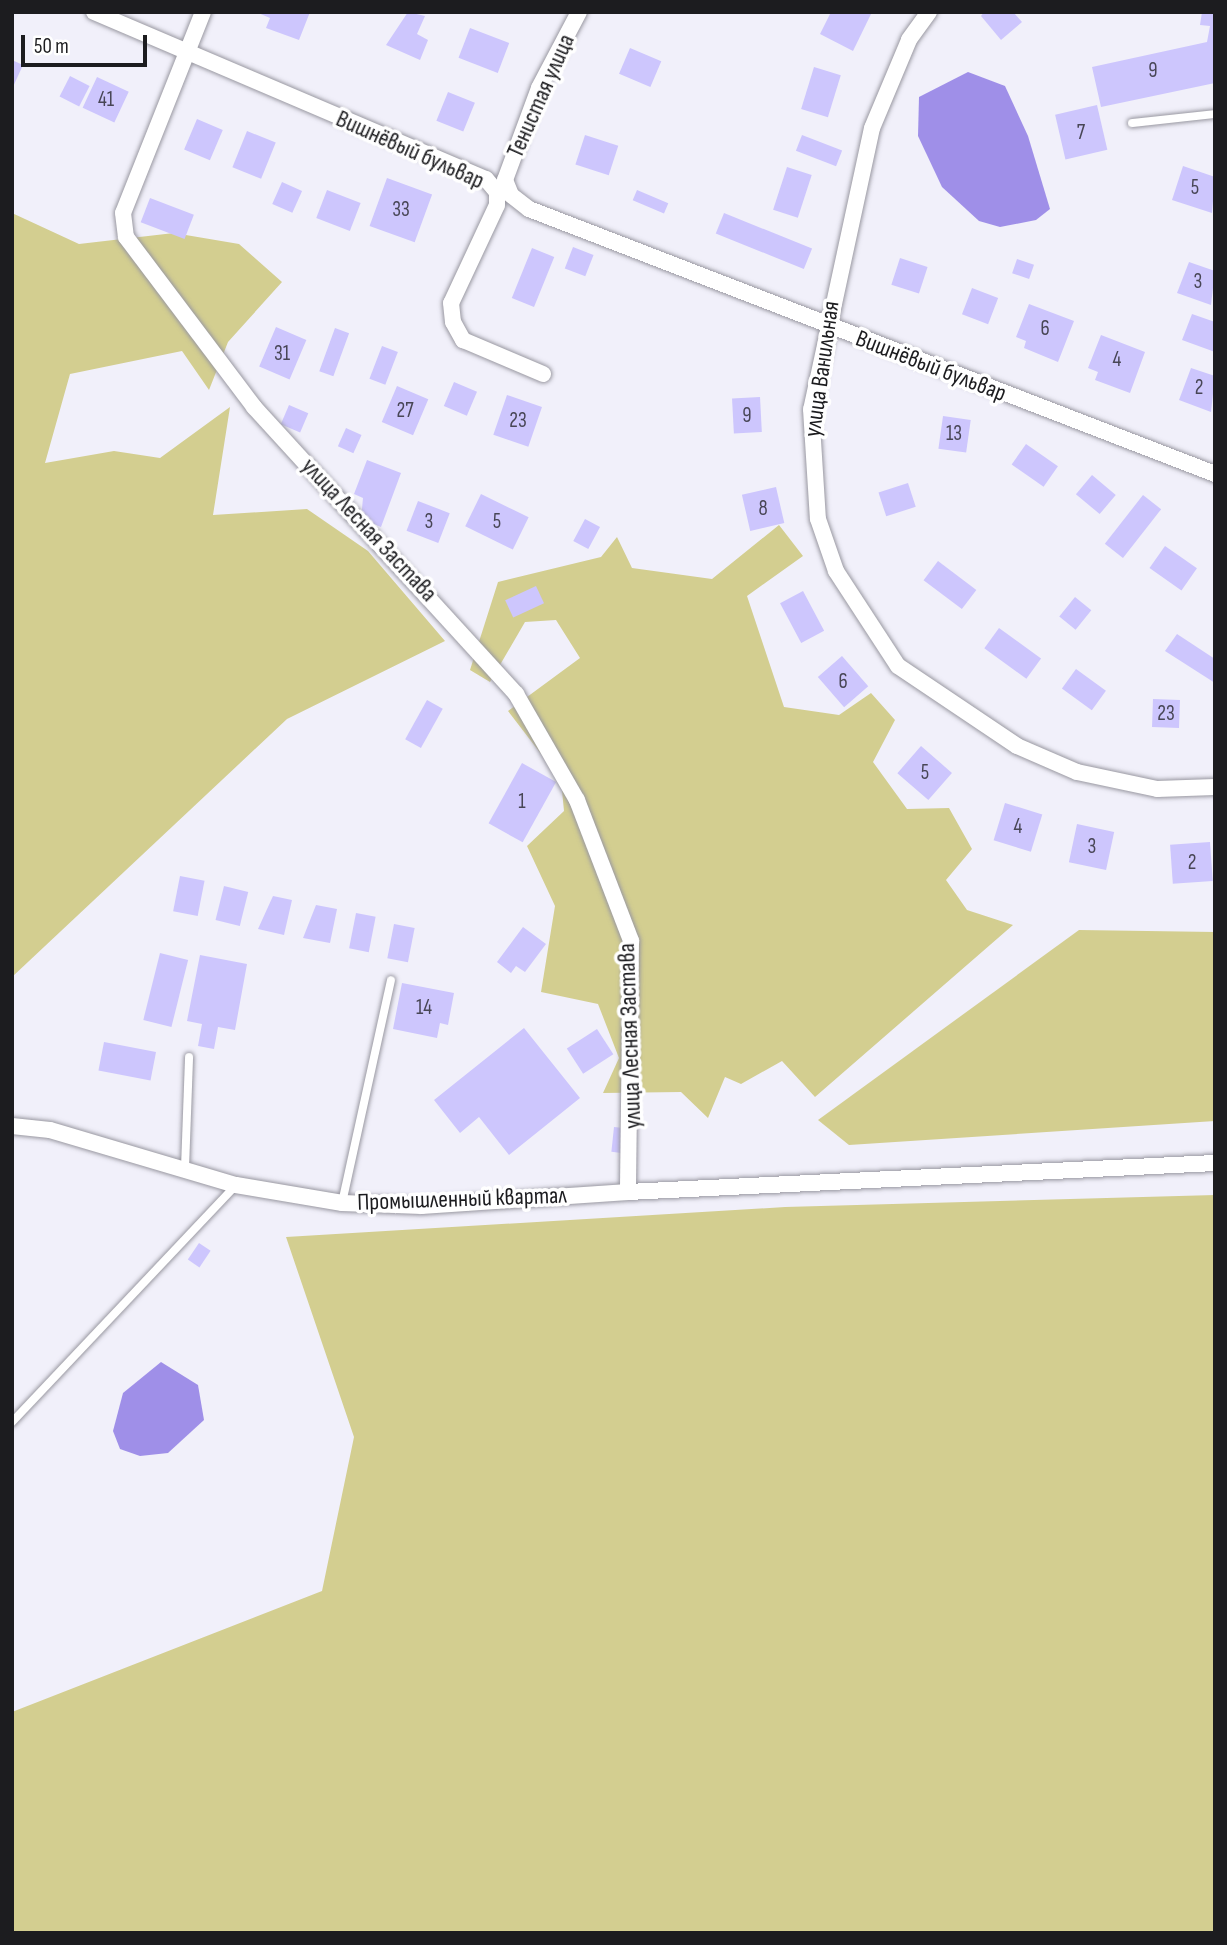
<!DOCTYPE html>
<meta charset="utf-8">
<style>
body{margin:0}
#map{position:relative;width:1227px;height:1945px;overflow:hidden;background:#f1f0fa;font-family:"Sofia Sans Condensed",sans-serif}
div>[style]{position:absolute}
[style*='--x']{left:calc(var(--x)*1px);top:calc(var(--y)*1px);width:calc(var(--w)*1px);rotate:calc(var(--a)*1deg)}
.green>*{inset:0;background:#d3ce90}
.water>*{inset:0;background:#9f8fe8}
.building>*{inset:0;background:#cdc6fd;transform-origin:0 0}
.roads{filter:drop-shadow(0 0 2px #9998a1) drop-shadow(0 0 2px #9998a1)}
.lane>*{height:8px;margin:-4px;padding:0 4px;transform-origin:4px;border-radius:4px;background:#fff}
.street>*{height:16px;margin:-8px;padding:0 8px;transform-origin:8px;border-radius:8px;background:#fff}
span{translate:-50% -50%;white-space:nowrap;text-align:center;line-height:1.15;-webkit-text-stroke:7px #fff;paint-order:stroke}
.number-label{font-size:21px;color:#484656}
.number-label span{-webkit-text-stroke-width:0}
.street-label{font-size:24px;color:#1c1c1f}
.frame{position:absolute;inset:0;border:14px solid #1c1c1f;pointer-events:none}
.scale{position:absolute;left:21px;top:35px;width:126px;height:32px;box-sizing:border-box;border:4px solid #1c1c1f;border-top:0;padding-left:9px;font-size:21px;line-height:24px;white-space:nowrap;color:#1c1c1f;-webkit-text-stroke:5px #fff;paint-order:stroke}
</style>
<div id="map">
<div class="green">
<div style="clip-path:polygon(12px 213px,79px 244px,174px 233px,239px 244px,282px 282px,228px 342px,209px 390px,182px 351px,70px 374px,45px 463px,114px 451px,160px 458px,230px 407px,213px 515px,307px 509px,368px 551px,445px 641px,287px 719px,12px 977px)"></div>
<div style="clip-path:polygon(779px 525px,803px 556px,747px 596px,784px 707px,839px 715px,871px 693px,895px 720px,873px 762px,907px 809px,949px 808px,972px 849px,946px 880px,967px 910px,1013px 925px,815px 1097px,782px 1061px,741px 1084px,725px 1077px,708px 1118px,681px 1092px,603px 1093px,619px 1058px,598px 1004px,541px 992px,555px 906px,527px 846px,564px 811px,561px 780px,508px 711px,580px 658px,556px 620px,525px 622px,490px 682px,470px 670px,498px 582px,601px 557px,617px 537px,632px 568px,712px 579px)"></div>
<div style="clip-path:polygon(1079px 930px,1215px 932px,1215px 1121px,849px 1145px,818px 1120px)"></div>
<div style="clip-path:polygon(1215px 1195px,1215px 1933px,12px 1933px,12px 1712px,322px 1591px,354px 1437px,286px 1237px,785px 1207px)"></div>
</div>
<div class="water">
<div style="clip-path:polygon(968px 72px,1005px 86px,1028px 136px,1050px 209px,1036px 220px,1000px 227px,979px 221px,942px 187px,918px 136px,919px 97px)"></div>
<div style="clip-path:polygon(161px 1362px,198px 1385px,204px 1420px,168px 1453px,140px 1456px,120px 1449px,113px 1431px,123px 1393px)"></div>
</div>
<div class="building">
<div style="clip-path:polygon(256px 12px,310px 12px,299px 40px,266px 28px,270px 18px)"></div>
<div style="clip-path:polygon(408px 12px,425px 16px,417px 34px,428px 40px,420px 60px,386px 45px)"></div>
<div style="clip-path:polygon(831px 12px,872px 12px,853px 51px,820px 34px)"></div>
<div style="clip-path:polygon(984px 12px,1013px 12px,1022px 22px,1001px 40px,981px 16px)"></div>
<div style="clip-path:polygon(1202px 12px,1215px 12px,1215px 83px,1101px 107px,1092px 67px,1207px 42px,1210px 26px,1200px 25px)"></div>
<div style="left:470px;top:28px;width:42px;height:32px;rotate:21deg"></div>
<div style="left:630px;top:48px;width:34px;height:28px;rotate:23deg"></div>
<div style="clip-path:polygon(12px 60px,23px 65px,12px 89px)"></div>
<div style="left:814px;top:67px;width:28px;height:44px;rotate:17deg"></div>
<div style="left:70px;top:76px;width:22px;height:23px;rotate:27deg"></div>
<div style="left:97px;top:77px;width:35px;height:34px;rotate:25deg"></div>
<div style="left:448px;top:92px;width:29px;height:31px;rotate:22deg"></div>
<div style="left:1097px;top:105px;width:46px;height:43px;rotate:77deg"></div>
<div style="left:197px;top:119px;width:28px;height:33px;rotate:23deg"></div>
<div style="left:247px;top:131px;width:31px;height:39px;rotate:22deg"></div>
<div style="left:585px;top:135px;width:35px;height:31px;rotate:18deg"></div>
<div style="left:802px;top:135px;width:43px;height:17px;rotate:21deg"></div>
<div style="clip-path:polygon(1183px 166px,1215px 177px,1212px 213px,1172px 200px)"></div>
<div style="left:787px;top:167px;width:26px;height:45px;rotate:18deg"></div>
<div style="left:387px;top:178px;width:48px;height:51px;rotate:20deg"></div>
<div style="left:282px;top:182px;width:22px;height:24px;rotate:24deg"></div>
<div style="left:327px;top:190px;width:36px;height:30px;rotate:21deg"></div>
<div style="left:637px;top:190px;width:34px;height:11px;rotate:23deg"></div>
<div style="left:150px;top:198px;width:47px;height:26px;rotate:21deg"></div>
<div style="left:724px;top:213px;width:95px;height:22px;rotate:22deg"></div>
<div style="left:573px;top:247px;width:22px;height:23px;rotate:21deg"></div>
<div style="left:532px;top:248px;width:24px;height:54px;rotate:22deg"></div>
<div style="left:900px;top:258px;width:29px;height:28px;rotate:18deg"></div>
<div style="left:1017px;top:259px;width:18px;height:15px;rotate:19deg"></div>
<div style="clip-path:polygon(1189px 262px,1215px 271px,1211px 305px,1177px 293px)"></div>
<div style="left:972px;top:288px;width:28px;height:28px;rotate:21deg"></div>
<div style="clip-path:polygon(1029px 304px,1074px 321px,1058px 362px,1024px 348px,1026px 341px,1016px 337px)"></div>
<div style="clip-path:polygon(1192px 314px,1215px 322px,1215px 352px,1182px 340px)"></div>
<div style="left:276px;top:327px;width:33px;height:43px;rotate:23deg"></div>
<div style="left:335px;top:328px;width:15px;height:46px;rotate:20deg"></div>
<div style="clip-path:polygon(1101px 335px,1145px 352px,1130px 393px,1095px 380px,1098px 372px,1088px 368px)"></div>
<div style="left:382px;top:346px;width:17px;height:35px;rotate:21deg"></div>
<div style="clip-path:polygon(1191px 368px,1215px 376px,1211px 412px,1179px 400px)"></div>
<div style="left:454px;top:382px;width:25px;height:26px;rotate:23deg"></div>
<div style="left:397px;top:386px;width:34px;height:39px;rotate:23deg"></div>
<div style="left:507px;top:395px;width:37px;height:42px;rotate:19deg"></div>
<div style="left:760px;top:397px;width:35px;height:28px;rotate:87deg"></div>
<div style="left:289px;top:405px;width:21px;height:21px;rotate:23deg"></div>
<div style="left:943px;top:416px;width:28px;height:33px;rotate:8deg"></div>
<div style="left:346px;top:428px;width:17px;height:20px;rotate:24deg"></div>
<div style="left:1026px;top:444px;width:39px;height:25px;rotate:35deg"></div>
<div style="clip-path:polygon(367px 460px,401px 473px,381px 527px,361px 519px,363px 498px,354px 494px)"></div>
<div style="left:1092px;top:475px;width:31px;height:25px;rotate:40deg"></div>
<div style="left:908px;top:483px;width:25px;height:31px;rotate:72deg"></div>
<div style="left:776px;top:487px;width:37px;height:35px;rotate:77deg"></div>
<div style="left:481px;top:494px;width:53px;height:36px;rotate:26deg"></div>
<div style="left:1143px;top:495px;width:23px;height:62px;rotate:38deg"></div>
<div style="left:418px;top:501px;width:34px;height:32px;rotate:21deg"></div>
<div style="left:585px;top:519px;width:17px;height:25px;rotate:28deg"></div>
<div style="left:1165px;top:546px;width:39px;height:27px;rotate:35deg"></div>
<div style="left:938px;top:561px;width:48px;height:24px;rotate:37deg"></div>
<div style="left:536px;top:586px;width:19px;height:34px;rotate:65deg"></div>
<div style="left:803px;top:591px;width:45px;height:26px;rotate:62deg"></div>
<div style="left:1075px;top:597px;width:21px;height:25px;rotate:39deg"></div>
<div style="left:999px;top:628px;width:52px;height:25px;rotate:36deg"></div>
<div style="clip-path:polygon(1177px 634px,1215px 659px,1215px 683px,1165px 651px)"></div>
<div style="left:842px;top:656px;width:40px;height:32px;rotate:49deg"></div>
<div style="left:1076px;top:669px;width:37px;height:24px;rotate:36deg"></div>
<div style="left:1153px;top:699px;width:27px;height:28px;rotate:2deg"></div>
<div style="left:427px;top:700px;width:18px;height:45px;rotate:29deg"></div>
<div style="left:921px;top:746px;width:41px;height:36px;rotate:41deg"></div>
<div style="left:522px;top:763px;width:39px;height:69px;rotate:29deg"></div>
<div style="left:1005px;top:803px;width:39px;height:39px;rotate:17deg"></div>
<div style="left:1077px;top:824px;width:38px;height:39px;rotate:12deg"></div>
<div style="left:1210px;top:842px;width:39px;height:40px;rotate:86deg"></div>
<div style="left:180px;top:876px;width:25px;height:36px;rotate:11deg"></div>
<div style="left:224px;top:886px;width:25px;height:35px;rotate:14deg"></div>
<div style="clip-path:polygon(273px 896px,292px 900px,284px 935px,258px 929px)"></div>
<div style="clip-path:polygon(316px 905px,337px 909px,330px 943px,303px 938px)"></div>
<div style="left:356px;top:913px;width:20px;height:36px;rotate:11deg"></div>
<div style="left:394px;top:924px;width:21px;height:35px;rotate:11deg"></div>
<div style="clip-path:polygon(523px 927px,546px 944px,525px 972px,516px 966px,511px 973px,497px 962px)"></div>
<div style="left:160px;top:953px;width:29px;height:69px;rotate:14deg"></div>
<div style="clip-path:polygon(200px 955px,247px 964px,235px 1030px,218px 1027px,214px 1049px,198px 1046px,202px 1024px,187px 1021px)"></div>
<div style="clip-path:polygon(402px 983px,454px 993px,448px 1025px,440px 1023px,437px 1038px,393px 1029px)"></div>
<div style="clip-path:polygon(524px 1028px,580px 1098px,509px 1155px,479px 1117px,460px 1133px,434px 1100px)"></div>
<div style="left:597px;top:1029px;width:30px;height:36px;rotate:57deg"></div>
<div style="left:104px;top:1042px;width:53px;height:29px;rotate:11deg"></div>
<div style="left:614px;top:1127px;width:10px;height:25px;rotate:6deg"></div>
<div style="left:199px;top:1243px;width:14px;height:20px;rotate:34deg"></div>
</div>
<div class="roads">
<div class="lane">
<div style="--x:1132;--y:123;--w:83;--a:-6.2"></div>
<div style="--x:185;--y:1168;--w:111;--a:-87.9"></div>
<div style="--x:342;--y:1203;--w:228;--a:-77.6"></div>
<div style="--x:12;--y:1422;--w:326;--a:-46.6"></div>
</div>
<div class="street">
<div style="--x:94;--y:12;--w:426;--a:23.1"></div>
<div style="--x:486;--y:179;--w:17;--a:50"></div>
<div style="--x:497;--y:192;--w:13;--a:90"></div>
<div style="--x:497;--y:205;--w:108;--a:115.1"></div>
<div style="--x:451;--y:303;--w:19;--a:84"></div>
<div style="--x:453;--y:322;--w:21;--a:61"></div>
<div style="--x:463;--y:340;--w:87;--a:23"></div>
<div style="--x:203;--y:12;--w:216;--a:111.7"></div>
<div style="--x:123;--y:213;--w:24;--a:83"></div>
<div style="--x:126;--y:237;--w:213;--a:53"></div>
<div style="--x:254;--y:407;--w:389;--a:47.6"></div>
<div style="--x:516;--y:694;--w:122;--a:60.1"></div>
<div style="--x:577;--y:800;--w:151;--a:69"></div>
<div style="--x:631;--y:941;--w:251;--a:90.7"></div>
<div style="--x:628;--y:1192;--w:588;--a:-2.83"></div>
<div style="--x:579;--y:12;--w:86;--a:117.8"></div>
<div style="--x:539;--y:88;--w:98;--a:110.3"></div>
<div style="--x:505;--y:180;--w:16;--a:68"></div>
<div style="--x:511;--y:195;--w:23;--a:38"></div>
<div style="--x:529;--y:209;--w:735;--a:21.12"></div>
<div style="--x:929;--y:12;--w:34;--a:126"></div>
<div style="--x:909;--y:40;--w:95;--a:112.8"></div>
<div style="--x:872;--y:128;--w:288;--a:102.2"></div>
<div style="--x:811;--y:409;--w:110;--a:86.4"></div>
<div style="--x:818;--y:519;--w:55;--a:70.9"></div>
<div style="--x:836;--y:571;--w:113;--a:56.9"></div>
<div style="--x:898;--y:666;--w:143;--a:33.9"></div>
<div style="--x:1017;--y:746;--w:65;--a:23.4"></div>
<div style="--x:1077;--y:772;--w:82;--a:12"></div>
<div style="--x:1157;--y:789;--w:58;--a:-2"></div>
<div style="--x:12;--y:1126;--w:38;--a:6"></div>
<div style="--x:50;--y:1130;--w:194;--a:16.5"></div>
<div style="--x:236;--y:1185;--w:108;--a:9.6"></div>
<div style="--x:342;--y:1203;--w:80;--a:2.1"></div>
<div style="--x:422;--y:1206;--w:206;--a:-3.9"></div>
</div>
</div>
<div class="number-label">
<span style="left:1153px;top:71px">9</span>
<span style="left:106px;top:100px">41</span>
<span style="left:1081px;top:133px">7</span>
<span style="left:1195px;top:188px">5</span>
<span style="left:401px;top:210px">33</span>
<span style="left:1198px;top:282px">3</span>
<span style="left:1045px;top:329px">6</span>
<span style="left:282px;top:354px">31</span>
<span style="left:1117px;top:360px">4</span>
<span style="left:1199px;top:388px">2</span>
<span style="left:405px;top:411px">27</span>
<span style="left:747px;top:416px">9</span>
<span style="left:518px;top:421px">23</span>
<span style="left:954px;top:434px">13</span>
<span style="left:763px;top:509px">8</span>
<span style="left:429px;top:522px">3</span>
<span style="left:497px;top:522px">5</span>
<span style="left:843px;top:682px">6</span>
<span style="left:1166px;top:714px">23</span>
<span style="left:925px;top:773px">5</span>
<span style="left:522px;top:802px">1</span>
<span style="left:1018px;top:827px">4</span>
<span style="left:1092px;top:847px">3</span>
<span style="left:1192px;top:863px">2</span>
<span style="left:424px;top:1008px">14</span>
</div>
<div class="street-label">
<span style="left:541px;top:96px;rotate:-66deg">Тенистая улица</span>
<span style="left:410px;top:150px;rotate:24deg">Вишнёвый бульвар</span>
<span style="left:931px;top:366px;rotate:21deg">Вишнёвый бульвар</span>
<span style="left:822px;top:369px;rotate:-82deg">улица Ванильная</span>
<span style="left:369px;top:530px;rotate:47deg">улица Лесная Застава</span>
<span style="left:630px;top:1036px;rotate:-92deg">улица Лесная Застава</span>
<span style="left:462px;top:1199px;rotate:-2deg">Промышленный квартал</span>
</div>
<div class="frame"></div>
<div class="scale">50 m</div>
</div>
